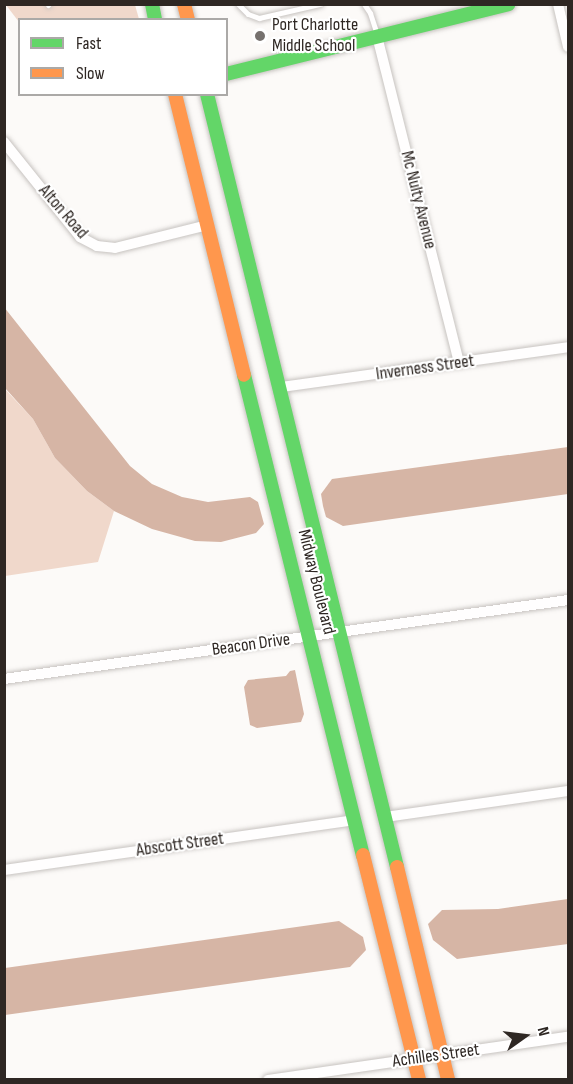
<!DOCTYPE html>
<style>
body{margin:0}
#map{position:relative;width:573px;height:1084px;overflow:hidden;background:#fcfaf8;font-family:"Sofia Sans Condensed",sans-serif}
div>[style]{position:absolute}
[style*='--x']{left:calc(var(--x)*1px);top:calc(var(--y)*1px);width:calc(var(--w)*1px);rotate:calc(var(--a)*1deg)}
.green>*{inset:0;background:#f0d8cb}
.water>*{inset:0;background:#d6b5a5}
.roads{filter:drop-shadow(0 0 2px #c7c3c0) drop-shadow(0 0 2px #c7c3c0)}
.lane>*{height:5px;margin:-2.5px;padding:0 2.5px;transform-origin:2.5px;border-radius:2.5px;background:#fffefe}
.street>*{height:10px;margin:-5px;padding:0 5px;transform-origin:5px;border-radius:5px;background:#fffefe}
.fast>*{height:14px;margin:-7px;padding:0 7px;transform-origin:7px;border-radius:7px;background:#63d668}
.slow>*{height:14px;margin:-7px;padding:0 7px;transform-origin:7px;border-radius:7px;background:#ff974d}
.dots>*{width:16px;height:16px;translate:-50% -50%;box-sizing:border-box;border:3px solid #fff;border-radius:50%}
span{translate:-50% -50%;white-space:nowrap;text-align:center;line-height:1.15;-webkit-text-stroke:4.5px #fff;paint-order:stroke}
.poi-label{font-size:18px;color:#2e2723}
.left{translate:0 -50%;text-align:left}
.street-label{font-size:18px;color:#2e2723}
.frame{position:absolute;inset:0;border:6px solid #2e2723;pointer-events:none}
.legend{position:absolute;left:18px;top:18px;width:210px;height:78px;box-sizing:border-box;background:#fff;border:2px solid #aba9a7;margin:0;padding:8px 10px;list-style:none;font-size:18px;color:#2e2723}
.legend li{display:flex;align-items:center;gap:12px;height:30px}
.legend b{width:30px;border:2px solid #aba9a7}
.north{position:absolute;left:495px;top:1006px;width:60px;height:60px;-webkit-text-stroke:4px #fff;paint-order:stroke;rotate:76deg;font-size:16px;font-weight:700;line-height:24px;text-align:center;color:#2e2723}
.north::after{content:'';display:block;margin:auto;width:21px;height:27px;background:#2e2723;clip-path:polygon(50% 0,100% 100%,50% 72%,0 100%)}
</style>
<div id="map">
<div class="green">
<div style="clip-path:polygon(6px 5px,135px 5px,139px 19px,19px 22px)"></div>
<div style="clip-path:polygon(4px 388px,33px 419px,55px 458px,87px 491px,114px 511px,98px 562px,5px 576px)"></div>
</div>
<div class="water">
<div style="clip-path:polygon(4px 307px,130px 466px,152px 484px,182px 497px,208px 502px,250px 497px,258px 502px,264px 524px,256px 533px,221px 542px,195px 541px,152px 529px,114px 511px,87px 491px,55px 458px,33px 419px,5px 388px)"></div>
<div style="clip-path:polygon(568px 447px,568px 494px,343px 526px,326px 517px,323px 506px,321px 494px,332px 479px)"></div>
<div style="clip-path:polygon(295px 670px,304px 714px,301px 722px,257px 728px,250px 725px,244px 687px,248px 680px,286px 676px,290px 671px)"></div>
<div style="clip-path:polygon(568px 899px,568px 944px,457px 959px,433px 940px,428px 924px,442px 910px,498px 909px)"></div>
<div style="clip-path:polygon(339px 921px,363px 937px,366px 950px,350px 967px,5px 1015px,5px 968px)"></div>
</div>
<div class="roads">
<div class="lane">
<div style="--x:238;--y:4;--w:14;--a:45"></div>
<div style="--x:248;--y:14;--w:12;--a:20"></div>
<div style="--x:259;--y:18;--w:63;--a:-12.9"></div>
<div style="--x:364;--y:4;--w:11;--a:56"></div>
<div style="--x:370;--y:13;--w:23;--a:72"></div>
<div style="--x:48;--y:5;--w:1;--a:-45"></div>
</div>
<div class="street">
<div style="--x:558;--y:4;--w:44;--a:76.9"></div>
<div style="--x:377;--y:36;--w:337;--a:75.9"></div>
<div style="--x:4;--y:142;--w:122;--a:51.3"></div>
<div style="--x:80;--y:237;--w:19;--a:28"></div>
<div style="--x:97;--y:246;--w:18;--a:6"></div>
<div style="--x:115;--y:248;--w:96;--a:-13.9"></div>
<div style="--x:281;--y:387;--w:290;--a:-7.9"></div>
<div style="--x:4;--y:679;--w:570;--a:-7.97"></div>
<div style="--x:385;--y:817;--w:185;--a:-8.1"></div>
<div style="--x:4;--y:870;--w:355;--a:-8.1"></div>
<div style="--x:268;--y:1080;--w:303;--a:-8.2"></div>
</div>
<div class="fast">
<div style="--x:152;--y:4;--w:16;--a:79"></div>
<div style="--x:226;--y:74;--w:291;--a:-13.9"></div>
<div style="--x:207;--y:94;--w:796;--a:76.19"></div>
<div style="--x:244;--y:375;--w:495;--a:76.1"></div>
</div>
<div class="slow">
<div style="--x:184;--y:4;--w:16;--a:76"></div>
<div style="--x:175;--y:94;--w:289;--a:76.2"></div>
<div style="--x:363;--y:855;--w:232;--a:76"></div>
<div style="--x:397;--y:867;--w:219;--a:76.5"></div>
</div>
</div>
<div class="dots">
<div style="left:260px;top:36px;background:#76716e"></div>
</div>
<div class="poi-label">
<span class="left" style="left:272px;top:36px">Port Charlotte<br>Middle School</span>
</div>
<div class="street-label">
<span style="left:418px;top:200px;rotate:76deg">Mc Nulty Avenue</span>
<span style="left:63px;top:212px;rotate:49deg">Alton Road</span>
<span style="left:425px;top:368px;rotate:-8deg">Inverness Street</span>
<span style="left:316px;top:582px;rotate:76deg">Midway Boulevard</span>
<span style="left:251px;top:645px;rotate:-8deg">Beacon Drive</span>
<span style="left:180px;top:845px;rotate:-8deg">Abscott Street</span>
<span style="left:436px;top:1056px;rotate:-8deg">Achilles Street</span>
</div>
<div class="frame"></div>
<ul class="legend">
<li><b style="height:8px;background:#63d668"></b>Fast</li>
<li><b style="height:8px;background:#ff974d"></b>Slow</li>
</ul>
<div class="north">N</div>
</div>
